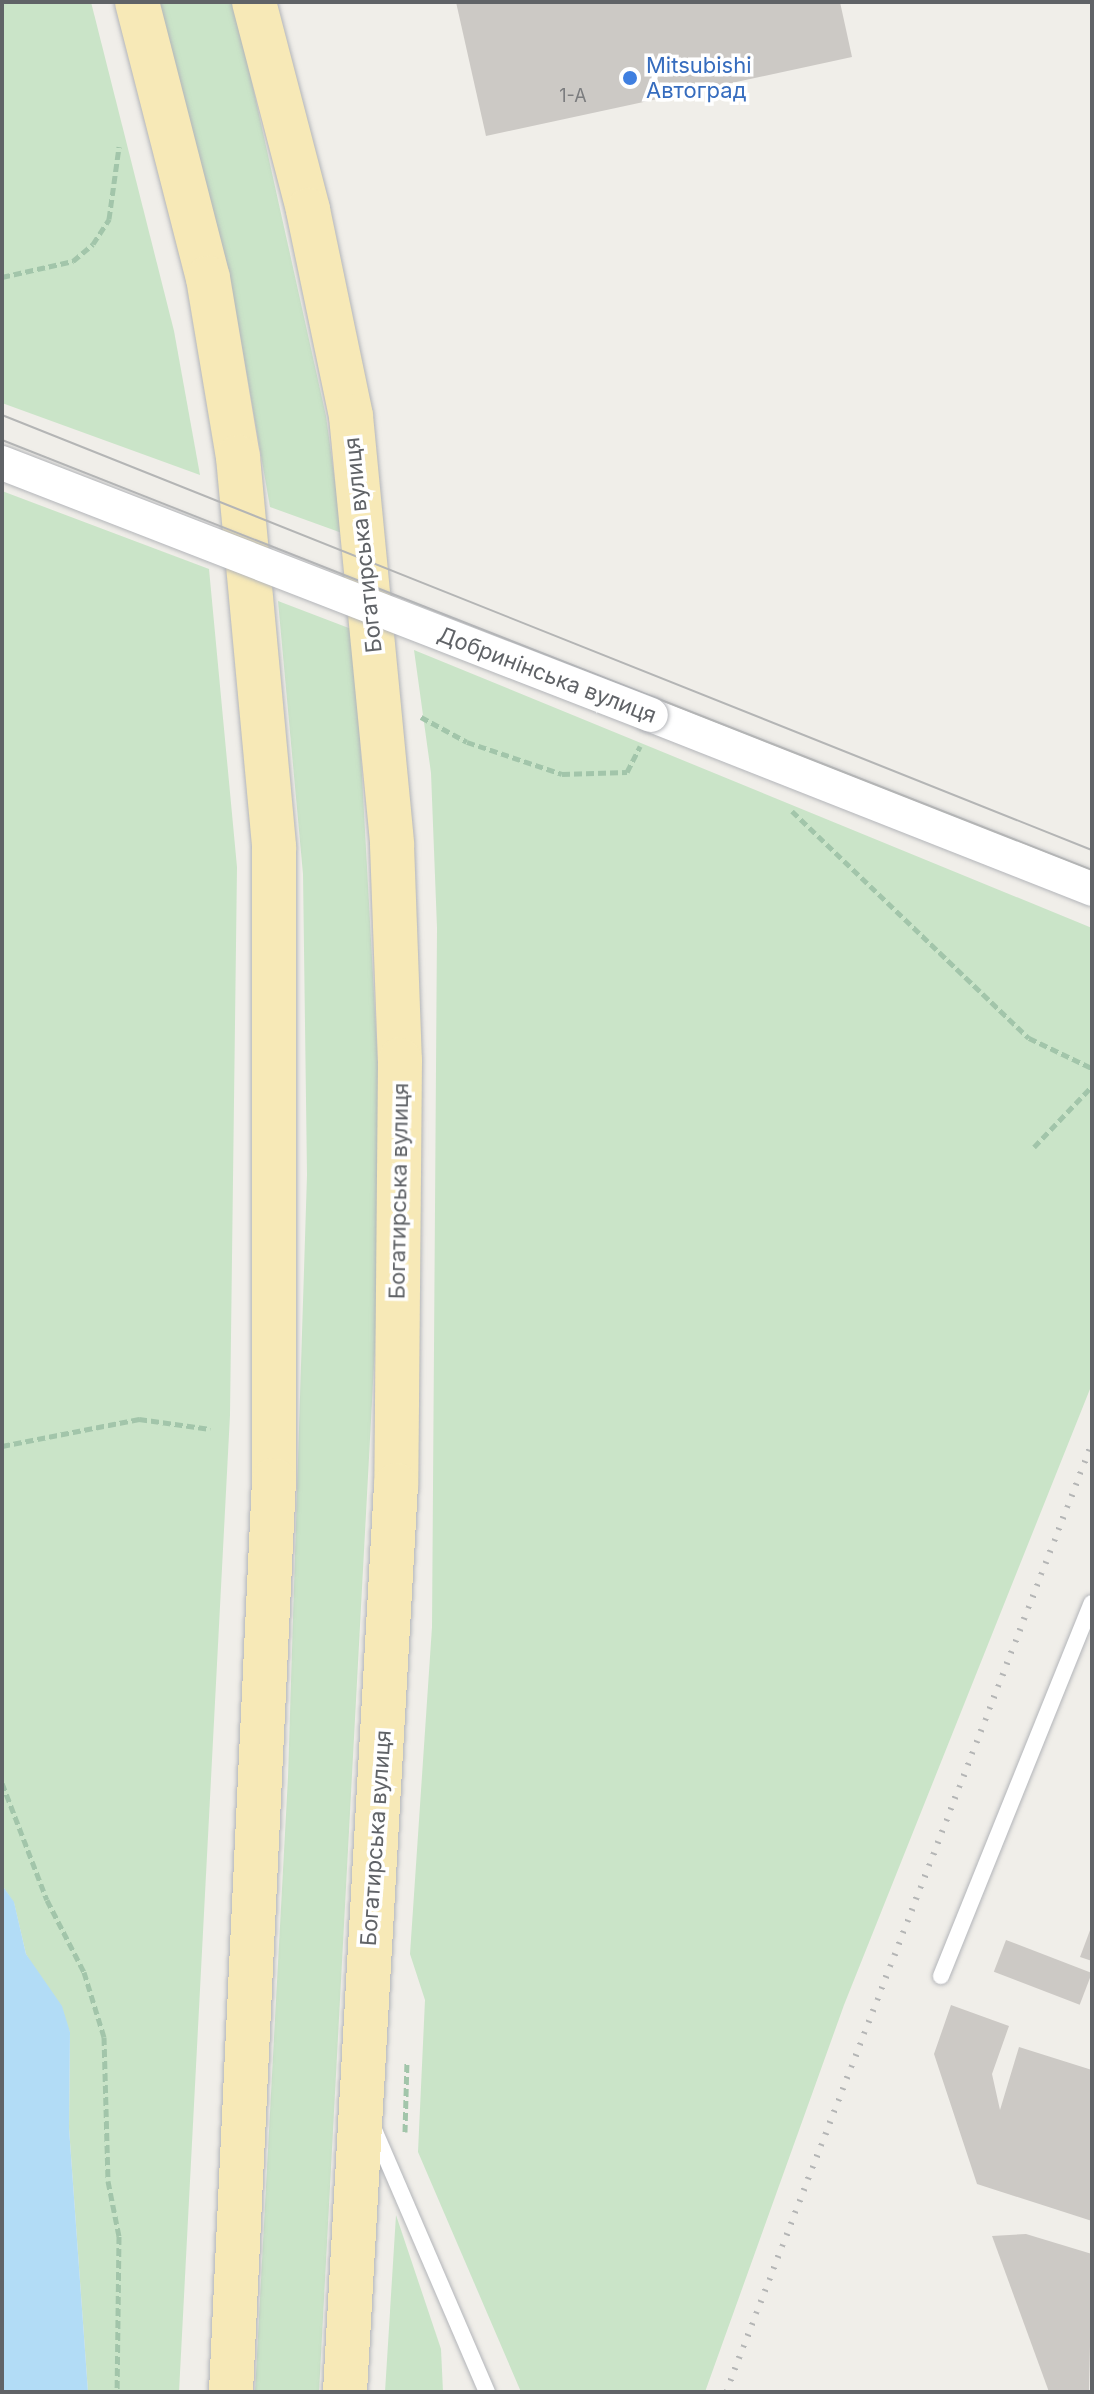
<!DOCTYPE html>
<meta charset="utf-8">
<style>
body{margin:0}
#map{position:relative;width:1094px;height:2394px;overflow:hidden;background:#f0eee9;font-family:Inter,sans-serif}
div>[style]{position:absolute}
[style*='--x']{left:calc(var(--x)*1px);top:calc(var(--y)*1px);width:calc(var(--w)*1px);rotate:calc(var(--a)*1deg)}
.green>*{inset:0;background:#cae4c8}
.water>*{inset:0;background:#b2dcf6}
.building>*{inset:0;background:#ccc9c5;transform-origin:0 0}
.path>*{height:5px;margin-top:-2.5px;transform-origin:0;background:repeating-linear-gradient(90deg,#a2c5aa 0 8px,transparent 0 12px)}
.roads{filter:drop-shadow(0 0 2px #b3b5b9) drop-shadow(0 0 2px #b3b5b9)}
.service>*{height:16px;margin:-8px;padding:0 8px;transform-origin:8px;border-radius:8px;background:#fff}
.minor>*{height:34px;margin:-17px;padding:0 17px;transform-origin:17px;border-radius:17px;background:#fff}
.primary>*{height:44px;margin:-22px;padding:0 22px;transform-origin:22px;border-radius:22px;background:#f7e9b7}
.tram>*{height:2px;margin:-1px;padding:0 1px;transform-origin:1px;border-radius:1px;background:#b4b5b5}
.rail>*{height:6px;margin-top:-3px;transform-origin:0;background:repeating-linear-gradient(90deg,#b4b5b5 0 2px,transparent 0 12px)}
.bridges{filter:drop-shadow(0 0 2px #b3b5b9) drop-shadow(0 0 2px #b3b5b9)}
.minor-bridge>*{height:34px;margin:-17px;padding:0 17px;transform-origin:17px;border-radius:17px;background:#fff}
.dots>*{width:22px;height:22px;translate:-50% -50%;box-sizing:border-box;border:4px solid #fff;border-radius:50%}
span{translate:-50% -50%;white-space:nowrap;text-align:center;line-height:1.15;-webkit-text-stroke:7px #fff;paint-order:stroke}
.number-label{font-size:18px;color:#7b7c7e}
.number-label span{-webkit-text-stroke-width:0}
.shop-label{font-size:22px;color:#366cbe}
.left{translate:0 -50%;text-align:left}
.street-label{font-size:22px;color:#606367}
.frame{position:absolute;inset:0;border:4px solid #606367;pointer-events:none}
</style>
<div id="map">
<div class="green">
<div style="clip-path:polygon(2px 2px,91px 2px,174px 331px,200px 475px,2px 403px)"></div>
<div style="clip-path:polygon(158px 2px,234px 2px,326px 416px,342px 533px,270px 507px,229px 272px)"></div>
<div style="clip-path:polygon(2px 491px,209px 569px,237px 867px,230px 1415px,179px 2392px,88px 2392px,69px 2128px,70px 2032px,26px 1954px,14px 1903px,2px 1885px)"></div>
<div style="clip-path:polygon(278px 601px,354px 630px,384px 1177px,319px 2392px,255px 2392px,288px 1777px,307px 1175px,303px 874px)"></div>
<div style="clip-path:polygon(414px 650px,1092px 928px,1092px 1384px,844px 2005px,705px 2392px,521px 2392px,418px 2152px,425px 2000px,410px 1954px,432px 1627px,437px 928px,431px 773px)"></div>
<div style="clip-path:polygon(396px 2215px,441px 2349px,443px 2392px,385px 2392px)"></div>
</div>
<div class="water">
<div style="clip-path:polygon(2px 1885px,14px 1902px,26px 1954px,62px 2006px,70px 2032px,69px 2128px,88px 2392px,2px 2392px)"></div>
</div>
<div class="building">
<div style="clip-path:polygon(456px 2px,840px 2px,852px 57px,486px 136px)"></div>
<div style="clip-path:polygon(1092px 1925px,1092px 1961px,1080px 1957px)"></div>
<div style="left:1006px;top:1940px;width:92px;height:34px;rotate:21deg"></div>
<div style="clip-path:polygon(951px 2005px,1009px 2026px,992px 2074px,1000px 2110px,1019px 2047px,1092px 2070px,1092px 2221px,977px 2184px,934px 2054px)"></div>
<div style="clip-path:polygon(1026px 2234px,1092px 2254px,1089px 2392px,1049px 2392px,992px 2236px)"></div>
</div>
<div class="path">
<div style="--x:2;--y:277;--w:73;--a:-12.7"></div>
<div style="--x:73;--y:261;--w:26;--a:-40"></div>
<div style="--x:93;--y:244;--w:30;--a:-57"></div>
<div style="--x:109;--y:219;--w:73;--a:-82.1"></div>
<div style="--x:421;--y:717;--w:52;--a:28.5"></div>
<div style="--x:467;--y:742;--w:100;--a:18.6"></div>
<div style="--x:562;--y:774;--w:65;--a:-1.8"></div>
<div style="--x:627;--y:772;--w:29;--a:-63"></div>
<div style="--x:792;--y:811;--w:328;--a:43.8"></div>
<div style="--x:1029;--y:1038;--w:70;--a:25.5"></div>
<div style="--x:1034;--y:1147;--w:84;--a:-46.4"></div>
<div style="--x:2;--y:1446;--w:140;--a:-11.1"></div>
<div style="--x:139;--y:1419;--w:72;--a:8"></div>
<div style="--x:2;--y:1783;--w:125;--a:69"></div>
<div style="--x:47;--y:1900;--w:81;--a:62.8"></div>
<div style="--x:84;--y:1972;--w:68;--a:72.9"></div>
<div style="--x:104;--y:2037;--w:144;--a:88.4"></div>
<div style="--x:108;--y:2181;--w:56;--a:78.7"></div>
<div style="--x:119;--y:2236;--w:156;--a:90.7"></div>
<div style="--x:405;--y:2132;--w:70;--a:-88.4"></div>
</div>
<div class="roads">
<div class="service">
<div style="--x:941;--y:1976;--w:402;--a:-68"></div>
<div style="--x:372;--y:2125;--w:291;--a:66.7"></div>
</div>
<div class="minor">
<div style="--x:651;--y:715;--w:474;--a:21.5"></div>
</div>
<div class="primary">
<div style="--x:137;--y:2;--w:285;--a:75.6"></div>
<div style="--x:208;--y:278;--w:181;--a:80.5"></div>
<div style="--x:238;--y:457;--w:392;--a:84.7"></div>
<div style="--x:274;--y:847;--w:633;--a:90"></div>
<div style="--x:274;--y:1480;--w:913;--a:92.7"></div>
<div style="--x:254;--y:2;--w:215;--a:75.4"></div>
<div style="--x:308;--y:210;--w:210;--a:78.2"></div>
<div style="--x:351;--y:416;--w:431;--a:84.5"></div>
<div style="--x:392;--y:845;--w:215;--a:87.9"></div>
<div style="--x:400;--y:1060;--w:425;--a:90.5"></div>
<div style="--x:396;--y:1485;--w:908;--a:93.22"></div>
</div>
</div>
<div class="tram">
<div style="--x:2;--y:415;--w:1174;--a:21.76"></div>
<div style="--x:2;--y:440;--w:1172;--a:21.53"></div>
</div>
<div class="rail">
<div style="--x:726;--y:2392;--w:1017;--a:-68.91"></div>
</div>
<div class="bridges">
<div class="minor-bridge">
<div style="--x:2;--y:463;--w:696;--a:21.22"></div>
</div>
</div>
<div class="dots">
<div style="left:630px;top:78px;background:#3f7fe0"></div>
</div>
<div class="number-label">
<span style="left:573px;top:96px">1-А</span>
</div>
<div class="shop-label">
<span class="left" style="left:646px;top:78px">Mitsubishi<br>Автоград</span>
</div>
<div class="street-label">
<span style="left:363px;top:545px;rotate:-96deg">Богатирська вулиця</span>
<span style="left:547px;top:675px;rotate:21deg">Добринінська вулиця</span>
<span style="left:399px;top:1191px;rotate:-89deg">Богатирська вулиця</span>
<span style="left:376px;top:1838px;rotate:-86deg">Богатирська вулиця</span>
</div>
<div class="frame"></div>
</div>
